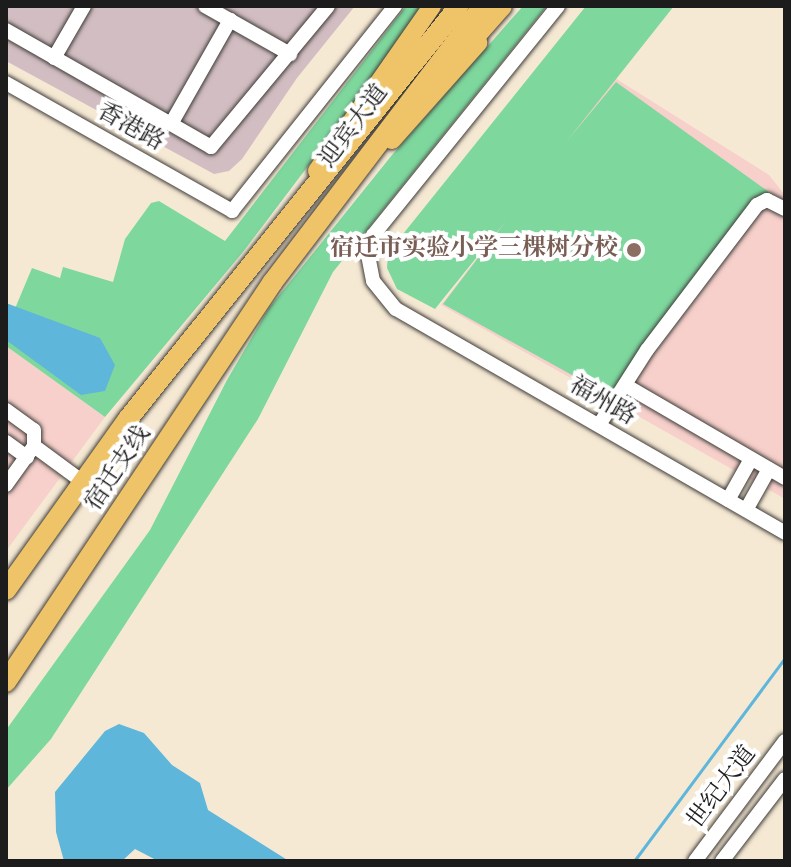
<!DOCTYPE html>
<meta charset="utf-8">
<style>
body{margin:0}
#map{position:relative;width:791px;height:867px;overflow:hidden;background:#f6e9d4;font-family:Vollkorn,"Noto Serif SC",serif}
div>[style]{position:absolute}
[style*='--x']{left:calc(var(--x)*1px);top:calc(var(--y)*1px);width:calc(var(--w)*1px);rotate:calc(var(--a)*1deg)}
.built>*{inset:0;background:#f7d0cb}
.industrial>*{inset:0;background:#d2bec2}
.green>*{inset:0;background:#7ed89e}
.water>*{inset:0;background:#5eb6db}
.stream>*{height:3px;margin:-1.5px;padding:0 1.5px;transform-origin:1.5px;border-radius:1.5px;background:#5eb6db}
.roads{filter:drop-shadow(0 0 2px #3d3b38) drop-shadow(0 0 2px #3d3b38)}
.minor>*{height:14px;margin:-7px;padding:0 7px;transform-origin:7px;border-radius:7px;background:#fff}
.major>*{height:18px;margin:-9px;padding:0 9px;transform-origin:9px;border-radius:9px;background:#efc469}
.highway>*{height:20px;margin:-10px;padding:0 10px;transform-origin:10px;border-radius:10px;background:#efc469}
.dots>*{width:22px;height:22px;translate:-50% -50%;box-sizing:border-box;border:4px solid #fff;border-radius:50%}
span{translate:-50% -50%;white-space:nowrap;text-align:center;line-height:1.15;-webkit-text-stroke:8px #fff;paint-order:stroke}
.street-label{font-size:24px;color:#1c1c1c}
.education-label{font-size:24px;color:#785e54;font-weight:700}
.right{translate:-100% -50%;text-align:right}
.frame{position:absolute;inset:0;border:8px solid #1c1c1c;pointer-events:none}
</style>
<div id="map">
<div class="built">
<div style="clip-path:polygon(615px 78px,769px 175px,785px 195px,785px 499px,441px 305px)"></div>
<div style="clip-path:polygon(6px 346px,105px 417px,6px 551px)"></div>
</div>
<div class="industrial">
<div style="clip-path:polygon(6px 6px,355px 6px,297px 78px,242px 159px,229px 171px,214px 174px,6px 61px)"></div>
</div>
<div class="green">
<div style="clip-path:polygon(406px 6px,429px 6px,243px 252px,105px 417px,6px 346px,6px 330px,32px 268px,60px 278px,63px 267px,113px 282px,125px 239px,151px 203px,159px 201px,225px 241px)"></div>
<div style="clip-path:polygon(523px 6px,547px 6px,333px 272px,258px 419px,51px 739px,6px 790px,6px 730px,150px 530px,227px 380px,269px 308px,392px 155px)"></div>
<div style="clip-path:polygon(586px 6px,674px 6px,567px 141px,616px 82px,773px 195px,610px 396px,443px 304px,506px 221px,435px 309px,397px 289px,387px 268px,388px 255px,399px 239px)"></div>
</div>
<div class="water">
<div style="clip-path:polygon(6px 303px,100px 338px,115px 365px,105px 391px,81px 395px,6px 340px)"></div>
<div style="clip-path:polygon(119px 724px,144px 733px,172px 765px,200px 783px,208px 810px,289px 861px,158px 861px,135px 849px,122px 861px,64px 861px,56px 832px,55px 792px,105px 731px)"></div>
</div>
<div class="stream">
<div style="--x:634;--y:861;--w:253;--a:-53.4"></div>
</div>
<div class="roads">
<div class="minor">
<div style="--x:205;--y:6;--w:98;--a:29.5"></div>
<div style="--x:558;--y:6;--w:294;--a:128.9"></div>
<div style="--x:373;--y:235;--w:21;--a:104"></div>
<div style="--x:368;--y:255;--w:26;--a:79"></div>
<div style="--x:373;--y:281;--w:36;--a:51"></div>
<div style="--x:396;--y:309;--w:449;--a:29.9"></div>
<div style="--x:6;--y:30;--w:236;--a:29.7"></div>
<div style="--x:211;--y:147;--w:183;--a:-50.3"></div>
<div style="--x:54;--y:58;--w:60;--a:-60"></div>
<div style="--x:6;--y:83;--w:260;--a:29.5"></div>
<div style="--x:232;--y:211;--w:262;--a:-51.5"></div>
<div style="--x:171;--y:124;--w:120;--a:-60.4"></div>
<div style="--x:625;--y:385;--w:185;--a:30.2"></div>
<div style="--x:6;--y:410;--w:34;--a:36"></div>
<div style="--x:34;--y:430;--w:16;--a:90"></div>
<div style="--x:599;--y:425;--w:89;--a:-57.4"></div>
<div style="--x:647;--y:350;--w:182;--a:-52.8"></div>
<div style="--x:757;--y:205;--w:11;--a:-27"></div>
<div style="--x:767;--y:200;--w:20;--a:27"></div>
<div style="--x:6;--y:442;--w:26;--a:36"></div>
<div style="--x:6;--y:485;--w:48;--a:-54.3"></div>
<div style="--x:34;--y:446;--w:61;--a:36.3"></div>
<div style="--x:728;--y:500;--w:47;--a:-60.7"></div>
<div style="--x:746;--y:510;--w:47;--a:-60.7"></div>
<div style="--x:695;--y:861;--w:150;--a:-53.1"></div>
<div style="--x:722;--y:861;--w:103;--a:-52.5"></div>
</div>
<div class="major">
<div style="--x:392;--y:140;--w:130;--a:-48.4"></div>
<div style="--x:317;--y:171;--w:201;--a:-55.1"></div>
</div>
<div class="highway">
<div style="--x:464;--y:49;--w:57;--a:-48.5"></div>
<div style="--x:6;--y:590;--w:210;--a:-54.5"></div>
<div style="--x:128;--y:419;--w:529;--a:-51.29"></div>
<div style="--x:6;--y:682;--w:480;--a:-56.3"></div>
<div style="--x:272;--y:283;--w:348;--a:-52.7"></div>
</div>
</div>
<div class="dots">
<div style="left:634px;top:250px;background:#8d6e63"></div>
</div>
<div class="street-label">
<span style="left:355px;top:127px;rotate:-53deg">迎宾大道</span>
<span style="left:130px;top:128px;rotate:29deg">香港路</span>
<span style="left:602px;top:402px;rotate:30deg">福州路</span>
<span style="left:119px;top:469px;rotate:-56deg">宿迁支线</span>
<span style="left:723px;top:788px;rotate:-53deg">世纪大道</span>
</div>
<div class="education-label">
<span class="right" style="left:618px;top:250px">宿迁市实验小学三棵树分校</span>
</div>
<div class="frame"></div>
</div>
